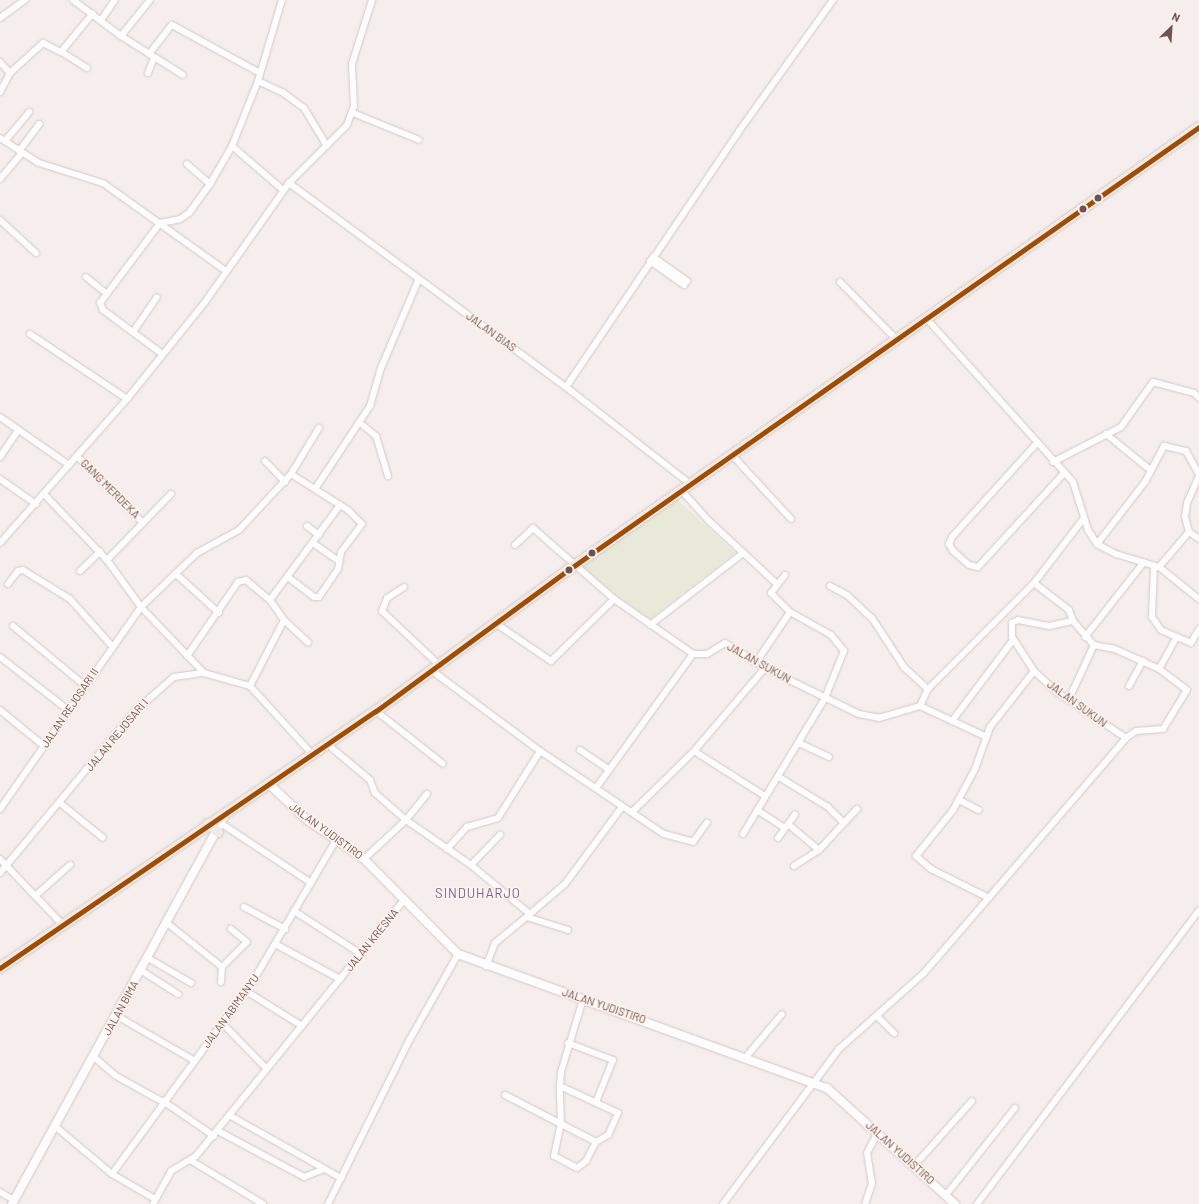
<!DOCTYPE html>
<style>
body{margin:0}
#map{position:relative;width:1199px;height:1204px;overflow:hidden;background:#f5eeec;font-family:Barlow,sans-serif}
div>[style]{position:absolute}
[style*='--x']{left:calc(var(--x)*1px);top:calc(var(--y)*1px);width:calc(var(--w)*1px);rotate:calc(var(--a)*1deg)}
.green>*{inset:0;background:#e8e9d8}
.roads{filter:drop-shadow(0 0 1px #d2c9c7) drop-shadow(0 0 1px #d2c9c7)}
.minor>*{height:6px;margin:-3px;padding:0 3px;transform-origin:3px;border-radius:3px;background:#fefcfc}
.tertiary>*{height:8px;margin:-4px;padding:0 4px;transform-origin:4px;border-radius:4px;background:#fefcfc}
.primary>*{height:10px;margin:-5px;padding:0 5px;transform-origin:5px;border-radius:5px;background:#f1eae6}
.bus-1>*{height:5px;margin:-2.5px;padding:0 2.5px;transform-origin:2.5px;border-radius:2.5px;background:#a14c00}
.dots>*{width:11px;height:11px;translate:-50% -50%;box-sizing:border-box;border:2px solid #fdf2ed;border-radius:50%}
span{translate:-50% -50%;white-space:nowrap;text-align:center;line-height:1.15;-webkit-text-stroke:3.5px #fdf2ed;paint-order:stroke}
.street-label{font-size:11px;color:#70514f}
.quarter-label{font-size:13px;color:#75668c;letter-spacing:1px}
.north{position:absolute;left:1151px;top:8px;width:40px;height:40px;-webkit-text-stroke:3px #fdf2ed;paint-order:stroke;rotate:25deg;font-size:11px;font-weight:700;line-height:16px;text-align:center;color:#70514f}
.north::after{content:'';display:block;margin:auto;width:14px;height:18px;background:#70514f;clip-path:polygon(50% 0,100% 100%,50% 72%,0 100%)}
</style>
<div id="map">
<div class="green">
<div style="clip-path:polygon(676px 498px,735px 553px,649px 620px,580px 567px)"></div>
</div>
<div class="roads">
<div class="minor">
<div style="--x:73;--y:0;--w:60;--a:36.9"></div>
<div style="--x:121;--y:36;--w:73;--a:32.2"></div>
<div style="--x:0;--y:18;--w:31;--a:-36"></div>
<div style="--x:101;--y:20;--w:24;--a:-55"></div>
<div style="--x:121;--y:36;--w:46;--a:-51.1"></div>
<div style="--x:149;--y:54;--w:37;--a:-52"></div>
<div style="--x:172;--y:25;--w:100;--a:28.6"></div>
<div style="--x:0;--y:62;--w:15;--a:48"></div>
<div style="--x:87;--y:68;--w:31;--a:-148"></div>
<div style="--x:61;--y:52;--w:50;--a:-50.6"></div>
<div style="--x:148;--y:73;--w:16;--a:-68"></div>
<div style="--x:258;--y:81;--w:26;--a:25"></div>
<div style="--x:282;--y:92;--w:27;--a:36"></div>
<div style="--x:304;--y:108;--w:44;--a:58.8"></div>
<div style="--x:0;--y:92;--w:21;--a:-62"></div>
<div style="--x:10;--y:73;--w:45;--a:-42.3"></div>
<div style="--x:43;--y:43;--w:20;--a:27"></div>
<div style="--x:353;--y:113;--w:71;--a:22.2"></div>
<div style="--x:0;--y:138;--w:46;--a:32.7"></div>
<div style="--x:39;--y:163;--w:67;--a:17.4"></div>
<div style="--x:103;--y:183;--w:151;--a:35.6"></div>
<div style="--x:5;--y:141;--w:38;--a:-50"></div>
<div style="--x:232;--y:146;--w:67;--a:40.8"></div>
<div style="--x:19;--y:151;--w:34;--a:-53"></div>
<div style="--x:187;--y:164;--w:30;--a:41"></div>
<div style="--x:0;--y:179;--w:34;--a:-50"></div>
<div style="--x:289;--y:183;--w:344;--a:36.4"></div>
<div style="--x:566;--y:387;--w:157;--a:38"></div>
<div style="--x:0;--y:220;--w:49;--a:42.5"></div>
<div style="--x:653;--y:257;--w:42;--a:35.2"></div>
<div style="--x:650;--y:261;--w:42;--a:35.2"></div>
<div style="--x:86;--y:277;--w:27;--a:39"></div>
<div style="--x:840;--y:282;--w:80;--a:45.5"></div>
<div style="--x:926;--y:318;--w:220;--a:48.1"></div>
<div style="--x:1073;--y:482;--w:50;--a:72.6"></div>
<div style="--x:1088;--y:530;--w:17;--a:57"></div>
<div style="--x:1097;--y:544;--w:21;--a:28"></div>
<div style="--x:1116;--y:554;--w:45;--a:16.8"></div>
<div style="--x:1159;--y:567;--w:51;--a:38.7"></div>
<div style="--x:133;--y:332;--w:42;--a:-55.6"></div>
<div style="--x:30;--y:334;--w:117;--a:33.8"></div>
<div style="--x:161;--y:353;--w:72;--a:-143.4"></div>
<div style="--x:103;--y:310;--w:8;--a:-113"></div>
<div style="--x:100;--y:303;--w:100;--a:-53.1"></div>
<div style="--x:160;--y:223;--w:20;--a:-11"></div>
<div style="--x:180;--y:219;--w:11;--a:-34"></div>
<div style="--x:189;--y:213;--w:36;--a:-54"></div>
<div style="--x:210;--y:184;--w:44;--a:-59.9"></div>
<div style="--x:232;--y:146;--w:70;--a:-68.2"></div>
<div style="--x:258;--y:81;--w:84;--a:-73.5"></div>
<div style="--x:566;--y:387;--w:309;--a:-55.9"></div>
<div style="--x:739;--y:131;--w:161;--a:-54.3"></div>
<div style="--x:0;--y:417;--w:84;--a:34.8"></div>
<div style="--x:360;--y:423;--w:21;--a:39"></div>
<div style="--x:376;--y:436;--w:42;--a:73.3"></div>
<div style="--x:1106;--y:434;--w:55;--a:39.1"></div>
<div style="--x:1036;--y:444;--w:125;--a:132.1"></div>
<div style="--x:952;--y:537;--w:8;--a:113"></div>
<div style="--x:949;--y:544;--w:8;--a:60"></div>
<div style="--x:953;--y:551;--w:21;--a:41"></div>
<div style="--x:969;--y:565;--w:9;--a:13"></div>
<div style="--x:978;--y:567;--w:127;--a:-47.5"></div>
<div style="--x:732;--y:455;--w:87;--a:47.3"></div>
<div style="--x:77;--y:456;--w:94;--a:45.4"></div>
<div style="--x:0;--y:457;--w:32;--a:-56"></div>
<div style="--x:265;--y:461;--w:29;--a:46"></div>
<div style="--x:1053;--y:462;--w:76;--a:-27.2"></div>
<div style="--x:1121;--y:427;--w:55;--a:-54.6"></div>
<div style="--x:1153;--y:382;--w:42;--a:15"></div>
<div style="--x:1194;--y:393;--w:7;--a:45"></div>
<div style="--x:0;--y:479;--w:44;--a:34.8"></div>
<div style="--x:315;--y:489;--w:100;--a:-56.5"></div>
<div style="--x:370;--y:406;--w:40;--a:-74"></div>
<div style="--x:381;--y:368;--w:95;--a:-67"></div>
<div style="--x:681;--y:490;--w:42;--a:47.9"></div>
<div style="--x:709;--y:521;--w:93;--a:42.8"></div>
<div style="--x:45;--y:495;--w:90;--a:46.4"></div>
<div style="--x:107;--y:560;--w:58;--a:54.1"></div>
<div style="--x:141;--y:607;--w:91;--a:46.3"></div>
<div style="--x:307;--y:526;--w:15;--a:37"></div>
<div style="--x:1189;--y:532;--w:12;--a:35"></div>
<div style="--x:0;--y:543;--w:192;--a:-48.6"></div>
<div style="--x:127;--y:399;--w:124;--a:-51.2"></div>
<div style="--x:205;--y:302;--w:146;--a:-54.8"></div>
<div style="--x:289;--y:183;--w:82;--a:-45"></div>
<div style="--x:347;--y:125;--w:20;--a:-70"></div>
<div style="--x:354;--y:106;--w:42;--a:-92.7"></div>
<div style="--x:352;--y:64;--w:67;--a:-72.6"></div>
<div style="--x:313;--y:543;--w:32;--a:35"></div>
<div style="--x:1097;--y:544;--w:78;--a:-52.3"></div>
<div style="--x:1145;--y:482;--w:41;--a:-62.2"></div>
<div style="--x:1164;--y:446;--w:23;--a:13"></div>
<div style="--x:1186;--y:451;--w:26;--a:61"></div>
<div style="--x:515;--y:545;--w:25;--a:-43"></div>
<div style="--x:533;--y:528;--w:108;--a:41.2"></div>
<div style="--x:614;--y:599;--w:96;--a:34.8"></div>
<div style="--x:693;--y:654;--w:14;--a:0"></div>
<div style="--x:707;--y:654;--w:21;--a:-31"></div>
<div style="--x:725;--y:643;--w:47;--a:32"></div>
<div style="--x:765;--y:668;--w:105;--a:26.1"></div>
<div style="--x:859;--y:714;--w:20;--a:11"></div>
<div style="--x:879;--y:718;--w:43;--a:-16.3"></div>
<div style="--x:920;--y:706;--w:72;--a:24.8"></div>
<div style="--x:107;--y:560;--w:92;--a:-45.9"></div>
<div style="--x:1154;--y:567;--w:50;--a:92.3"></div>
<div style="--x:1152;--y:617;--w:16;--a:55"></div>
<div style="--x:1161;--y:630;--w:17;--a:24"></div>
<div style="--x:1159;--y:567;--w:46;--a:-49.4"></div>
<div style="--x:1189;--y:532;--w:16;--a:-105"></div>
<div style="--x:1185;--y:517;--w:14;--a:-82"></div>
<div style="--x:1187;--y:503;--w:30;--a:-66"></div>
<div style="--x:80;--y:571;--w:28;--a:-44"></div>
<div style="--x:176;--y:574;--w:58;--a:42.2"></div>
<div style="--x:289;--y:578;--w:31;--a:37"></div>
<div style="--x:314;--y:597;--w:5;--a:0"></div>
<div style="--x:319;--y:597;--w:34;--a:-56"></div>
<div style="--x:338;--y:569;--w:17;--a:-80"></div>
<div style="--x:341;--y:552;--w:35;--a:-53"></div>
<div style="--x:362;--y:524;--w:20;--a:-135"></div>
<div style="--x:348;--y:510;--w:67;--a:-147.7"></div>
<div style="--x:1034;--y:583;--w:44;--a:37.6"></div>
<div style="--x:1069;--y:610;--w:12;--a:70"></div>
<div style="--x:8;--y:584;--w:16;--a:-52"></div>
<div style="--x:18;--y:571;--w:5;--a:-11"></div>
<div style="--x:23;--y:570;--w:55;--a:31.7"></div>
<div style="--x:70;--y:599;--w:63;--a:48.2"></div>
<div style="--x:830;--y:586;--w:19;--a:28"></div>
<div style="--x:847;--y:595;--w:34;--a:43"></div>
<div style="--x:872;--y:618;--w:59;--a:56.9"></div>
<div style="--x:904;--y:667;--w:33;--a:43"></div>
<div style="--x:404;--y:587;--w:20;--a:147"></div>
<div style="--x:387;--y:598;--w:14;--a:111"></div>
<div style="--x:382;--y:611;--w:77;--a:43.4"></div>
<div style="--x:284;--y:620;--w:33;--a:43"></div>
<div style="--x:495;--y:623;--w:68;--a:34.2"></div>
<div style="--x:551;--y:661;--w:88;--a:-44.5"></div>
<div style="--x:650;--y:625;--w:118;--a:-37.7"></div>
<div style="--x:13;--y:626;--w:92;--a:39.7"></div>
<div style="--x:1085;--y:637;--w:95;--a:-51.8"></div>
<div style="--x:187;--y:656;--w:90;--a:-55.4"></div>
<div style="--x:238;--y:582;--w:8;--a:-14"></div>
<div style="--x:246;--y:580;--w:31;--a:40"></div>
<div style="--x:270;--y:600;--w:118;--a:-53.6"></div>
<div style="--x:0;--y:657;--w:86;--a:37.9"></div>
<div style="--x:757;--y:661;--w:59;--a:-56"></div>
<div style="--x:431;--y:670;--w:136;--a:36.6"></div>
<div style="--x:540;--y:751;--w:149;--a:33.8"></div>
<div style="--x:664;--y:834;--w:30;--a:15"></div>
<div style="--x:693;--y:842;--w:24;--a:-54"></div>
<div style="--x:250;--y:686;--w:74;--a:-62.7"></div>
<div style="--x:284;--y:620;--w:24;--a:-125"></div>
<div style="--x:1129;--y:686;--w:29;--a:-61"></div>
<div style="--x:1069;--y:699;--w:60;--a:-65.2"></div>
<div style="--x:920;--y:706;--w:19;--a:-65"></div>
<div style="--x:928;--y:689;--w:150;--a:-45"></div>
<div style="--x:1034;--y:583;--w:82;--a:-52.4"></div>
<div style="--x:0;--y:710;--w:57;--a:39.3"></div>
<div style="--x:376;--y:711;--w:85;--a:38.3"></div>
<div style="--x:952;--y:721;--w:101;--a:-53"></div>
<div style="--x:1126;--y:738;--w:83;--a:-146.3"></div>
<div style="--x:1057;--y:692;--w:31;--a:-138"></div>
<div style="--x:1034;--y:671;--w:40;--a:-122.9"></div>
<div style="--x:1012;--y:637;--w:14;--a:-90"></div>
<div style="--x:1012;--y:623;--w:7;--a:-27"></div>
<div style="--x:1018;--y:620;--w:32;--a:11"></div>
<div style="--x:1049;--y:626;--w:25;--a:-12"></div>
<div style="--x:1073;--y:621;--w:32;--a:49"></div>
<div style="--x:1094;--y:645;--w:21;--a:11"></div>
<div style="--x:1115;--y:649;--w:48;--a:24.4"></div>
<div style="--x:1159;--y:669;--w:37;--a:-61"></div>
<div style="--x:1177;--y:637;--w:15;--a:23"></div>
<div style="--x:1191;--y:643;--w:16;--a:-60"></div>
<div style="--x:799;--y:743;--w:33;--a:25"></div>
<div style="--x:327;--y:744;--w:56;--a:39.9"></div>
<div style="--x:370;--y:780;--w:14;--a:69"></div>
<div style="--x:375;--y:793;--w:41;--a:41.1"></div>
<div style="--x:406;--y:820;--w:57;--a:137.1"></div>
<div style="--x:580;--y:750;--w:34;--a:34"></div>
<div style="--x:694;--y:751;--w:84;--a:32.4"></div>
<div style="--x:779;--y:777;--w:57;--a:31.5"></div>
<div style="--x:828;--y:807;--w:23;--a:45"></div>
<div style="--x:596;--y:788;--w:165;--a:-54.1"></div>
<div style="--x:427;--y:794;--w:33;--a:129"></div>
<div style="--x:406;--y:820;--w:79;--a:34.7"></div>
<div style="--x:471;--y:865;--w:77;--a:39.7"></div>
<div style="--x:530;--y:914;--w:45;--a:140.4"></div>
<div style="--x:495;--y:943;--w:25;--a:111"></div>
<div style="--x:959;--y:800;--w:22;--a:27"></div>
<div style="--x:60;--y:803;--w:55;--a:39.1"></div>
<div style="--x:0;--y:809;--w:246;--a:-55.1"></div>
<div style="--x:141;--y:607;--w:78;--a:-44"></div>
<div style="--x:197;--y:553;--w:48;--a:-28.7"></div>
<div style="--x:239;--y:530;--w:76;--a:-47.1"></div>
<div style="--x:291;--y:474;--w:54;--a:-58.7"></div>
<div style="--x:757;--y:810;--w:33;--a:33"></div>
<div style="--x:632;--y:812;--w:87;--a:-44.5"></div>
<div style="--x:694;--y:751;--w:109;--a:-49.5"></div>
<div style="--x:222;--y:824;--w:107;--a:33.5"></div>
<div style="--x:788;--y:824;--w:40;--a:40"></div>
<div style="--x:743;--y:834;--w:159;--a:-58.9"></div>
<div style="--x:825;--y:698;--w:51;--a:-68"></div>
<div style="--x:844;--y:651;--w:21;--a:-129"></div>
<div style="--x:831;--y:635;--w:47;--a:-150.7"></div>
<div style="--x:790;--y:612;--w:27;--a:-135"></div>
<div style="--x:771;--y:593;--w:23;--a:-52"></div>
<div style="--x:778;--y:838;--w:29;--a:-54"></div>
<div style="--x:447;--y:849;--w:30;--a:-48"></div>
<div style="--x:467;--y:827;--w:32;--a:-16"></div>
<div style="--x:498;--y:818;--w:79;--a:-57.9"></div>
<div style="--x:0;--y:859;--w:90;--a:46.4"></div>
<div style="--x:471;--y:865;--w:42;--a:-46"></div>
<div style="--x:794;--y:866;--w:30;--a:-33"></div>
<div style="--x:819;--y:850;--w:56;--a:-47.2"></div>
<div style="--x:0;--y:873;--w:209;--a:-50.2"></div>
<div style="--x:134;--y:712;--w:53;--a:-41.2"></div>
<div style="--x:174;--y:677;--w:30;--a:-8"></div>
<div style="--x:204;--y:673;--w:48;--a:15.8"></div>
<div style="--x:250;--y:686;--w:92;--a:47.6"></div>
<div style="--x:35;--y:896;--w:47;--a:-41.5"></div>
<div style="--x:989;--y:898;--w:65;--a:-153.4"></div>
<div style="--x:931;--y:869;--w:20;--a:-139"></div>
<div style="--x:916;--y:856;--w:59;--a:-51.2"></div>
<div style="--x:953;--y:810;--w:47;--a:-61.8"></div>
<div style="--x:975;--y:769;--w:45;--a:-70.3"></div>
<div style="--x:990;--y:727;--w:71;--a:-51.8"></div>
<div style="--x:244;--y:907;--w:47;--a:28.2"></div>
<div style="--x:294;--y:911;--w:80;--a:32.7"></div>
<div style="--x:530;--y:914;--w:46;--a:-40.6"></div>
<div style="--x:565;--y:884;--w:96;--a:-53.5"></div>
<div style="--x:527;--y:917;--w:43;--a:17.6"></div>
<div style="--x:167;--y:923;--w:70;--a:38.7"></div>
<div style="--x:222;--y:967;--w:15;--a:94"></div>
<div style="--x:277;--y:945;--w:72;--a:28.4"></div>
<div style="--x:148;--y:958;--w:50;--a:30.2"></div>
<div style="--x:222;--y:967;--w:35;--a:-45"></div>
<div style="--x:247;--y:942;--w:21;--a:-141"></div>
<div style="--x:142;--y:971;--w:43;--a:32.6"></div>
<div style="--x:246;--y:991;--w:66;--a:32"></div>
<div style="--x:117;--y:1016;--w:90;--a:30"></div>
<div style="--x:878;--y:1017;--w:23;--a:45"></div>
<div style="--x:223;--y:1024;--w:62;--a:45.7"></div>
<div style="--x:568;--y:1043;--w:48;--a:20.7"></div>
<div style="--x:613;--y:1060;--w:45;--a:112"></div>
<div style="--x:94;--y:1057;--w:29;--a:41"></div>
<div style="--x:116;--y:1076;--w:54;--a:29"></div>
<div style="--x:745;--y:1058;--w:57;--a:-49.9"></div>
<div style="--x:560;--y:1086;--w:64;--a:25"></div>
<div style="--x:618;--y:1113;--w:24;--a:114"></div>
<div style="--x:608;--y:1135;--w:14;--a:150"></div>
<div style="--x:596;--y:1142;--w:21;--a:118"></div>
<div style="--x:586;--y:1161;--w:11;--a:142"></div>
<div style="--x:577;--y:1168;--w:26;--a:-152"></div>
<div style="--x:554;--y:1156;--w:33;--a:-78"></div>
<div style="--x:561;--y:1124;--w:38;--a:-92"></div>
<div style="--x:560;--y:1086;--w:14;--a:-86"></div>
<div style="--x:561;--y:1072;--w:76;--a:-73.2"></div>
<div style="--x:505;--y:1095;--w:102;--a:27.3"></div>
<div style="--x:163;--y:1101;--w:62;--a:34.5"></div>
<div style="--x:229;--y:1115;--w:129;--a:29.4"></div>
<div style="--x:56;--y:1127;--w:73;--a:40"></div>
<div style="--x:112;--y:1174;--w:50;--a:30.2"></div>
<div style="--x:218;--y:1131;--w:98;--a:28.1"></div>
<div style="--x:304;--y:1177;--w:22;--a:-22"></div>
<div style="--x:190;--y:1160;--w:85;--a:31.1"></div>
<div style="--x:914;--y:1166;--w:87;--a:-48.3"></div>
<div style="--x:112;--y:1174;--w:239;--a:-53.8"></div>
<div style="--x:253;--y:981;--w:164;--a:-59.5"></div>
<div style="--x:0;--y:1192;--w:16;--a:30"></div>
<div style="--x:946;--y:1195;--w:111;--a:-51.6"></div>
<div style="--x:153;--y:1204;--w:38;--a:-61"></div>
<div style="--x:171;--y:1171;--w:29;--a:-31"></div>
<div style="--x:196;--y:1156;--w:330;--a:-50.9"></div>
<div style="--x:328;--y:1204;--w:184;--a:-63.6"></div>
<div style="--x:410;--y:1039;--w:98;--a:-60.5"></div>
<div style="--x:723;--y:1204;--w:194;--a:-53.2"></div>
<div style="--x:839;--y:1049;--w:114;--a:-41.8"></div>
<div style="--x:924;--y:973;--w:310;--a:-49.3"></div>
<div style="--x:1126;--y:738;--w:12;--a:-35"></div>
<div style="--x:1136;--y:731;--w:27;--a:-4"></div>
<div style="--x:1163;--y:729;--w:46;--a:-58.4"></div>
<div style="--x:1187;--y:690;--w:35;--a:-143"></div>
<div style="--x:865;--y:1204;--w:21;--a:-71"></div>
<div style="--x:872;--y:1184;--w:31;--a:-99"></div>
<div style="--x:867;--y:1153;--w:21;--a:-62"></div>
<div style="--x:977;--y:1204;--w:368;--a:-52.9"></div>
</div>
<div class="tertiary">
<div style="--x:268;--y:783;--w:54;--a:43.5"></div>
<div style="--x:307;--y:820;--w:69;--a:34.4"></div>
<div style="--x:364;--y:859;--w:134;--a:45.3"></div>
<div style="--x:458;--y:954;--w:393;--a:20"></div>
<div style="--x:827;--y:1088;--w:173;--a:42.2"></div>
<div style="--x:12;--y:1204;--w:447;--a:-61.3"></div>
</div>
<div class="primary">
<div style="--x:208;--y:824;--w:13;--a:39"></div>
<div style="--x:0;--y:968;--w:455;--a:-34.4"></div>
<div style="--x:376;--y:711;--w:242;--a:-36.3"></div>
<div style="--x:571;--y:568;--w:767;--a:-35.08"></div>
</div>
</div>
<div class="bus-1">
<div style="--x:0;--y:968;--w:455;--a:-34.4"></div>
<div style="--x:376;--y:711;--w:242;--a:-36.3"></div>
<div style="--x:571;--y:568;--w:767;--a:-35.08"></div>
</div>
<div class="dots">
<div style="left:1098px;top:198px;background:#70514f"></div>
<div style="left:1083px;top:209px;background:#70514f"></div>
<div style="left:592px;top:553px;background:#70514f"></div>
<div style="left:569px;top:570px;background:#70514f"></div>
</div>
<div class="street-label">
<span style="left:491px;top:332px;rotate:36deg">JALAN BIAS</span>
<span style="left:110px;top:489px;rotate:45deg">GANG MERDEKA</span>
<span style="left:759px;top:663px;rotate:29deg">JALAN SUKUN</span>
<span style="left:1077px;top:704px;rotate:36deg">JALAN SUKUN</span>
<span style="left:70px;top:708px;rotate:-56deg">JALAN REJOSARI II</span>
<span style="left:117px;top:735px;rotate:-50deg">JALAN REJOSARI I</span>
<span style="left:326px;top:831px;rotate:36deg">JALAN YUDISTIRO</span>
<span style="left:372px;top:940px;rotate:-51deg">JALAN KRESNA</span>
<span style="left:604px;top:1006px;rotate:19deg">JALAN YUDISTIRO</span>
<span style="left:121px;top:1008px;rotate:-61deg">JALAN BIMA</span>
<span style="left:231px;top:1011px;rotate:-54deg">JALAN ABIMANYU</span>
<span style="left:900px;top:1153px;rotate:42deg">JALAN YUDISTIRO</span>
</div>
<div class="quarter-label">
<span style="left:478px;top:893px">SINDUHARJO</span>
</div>
<div class="north">N</div>
</div>
